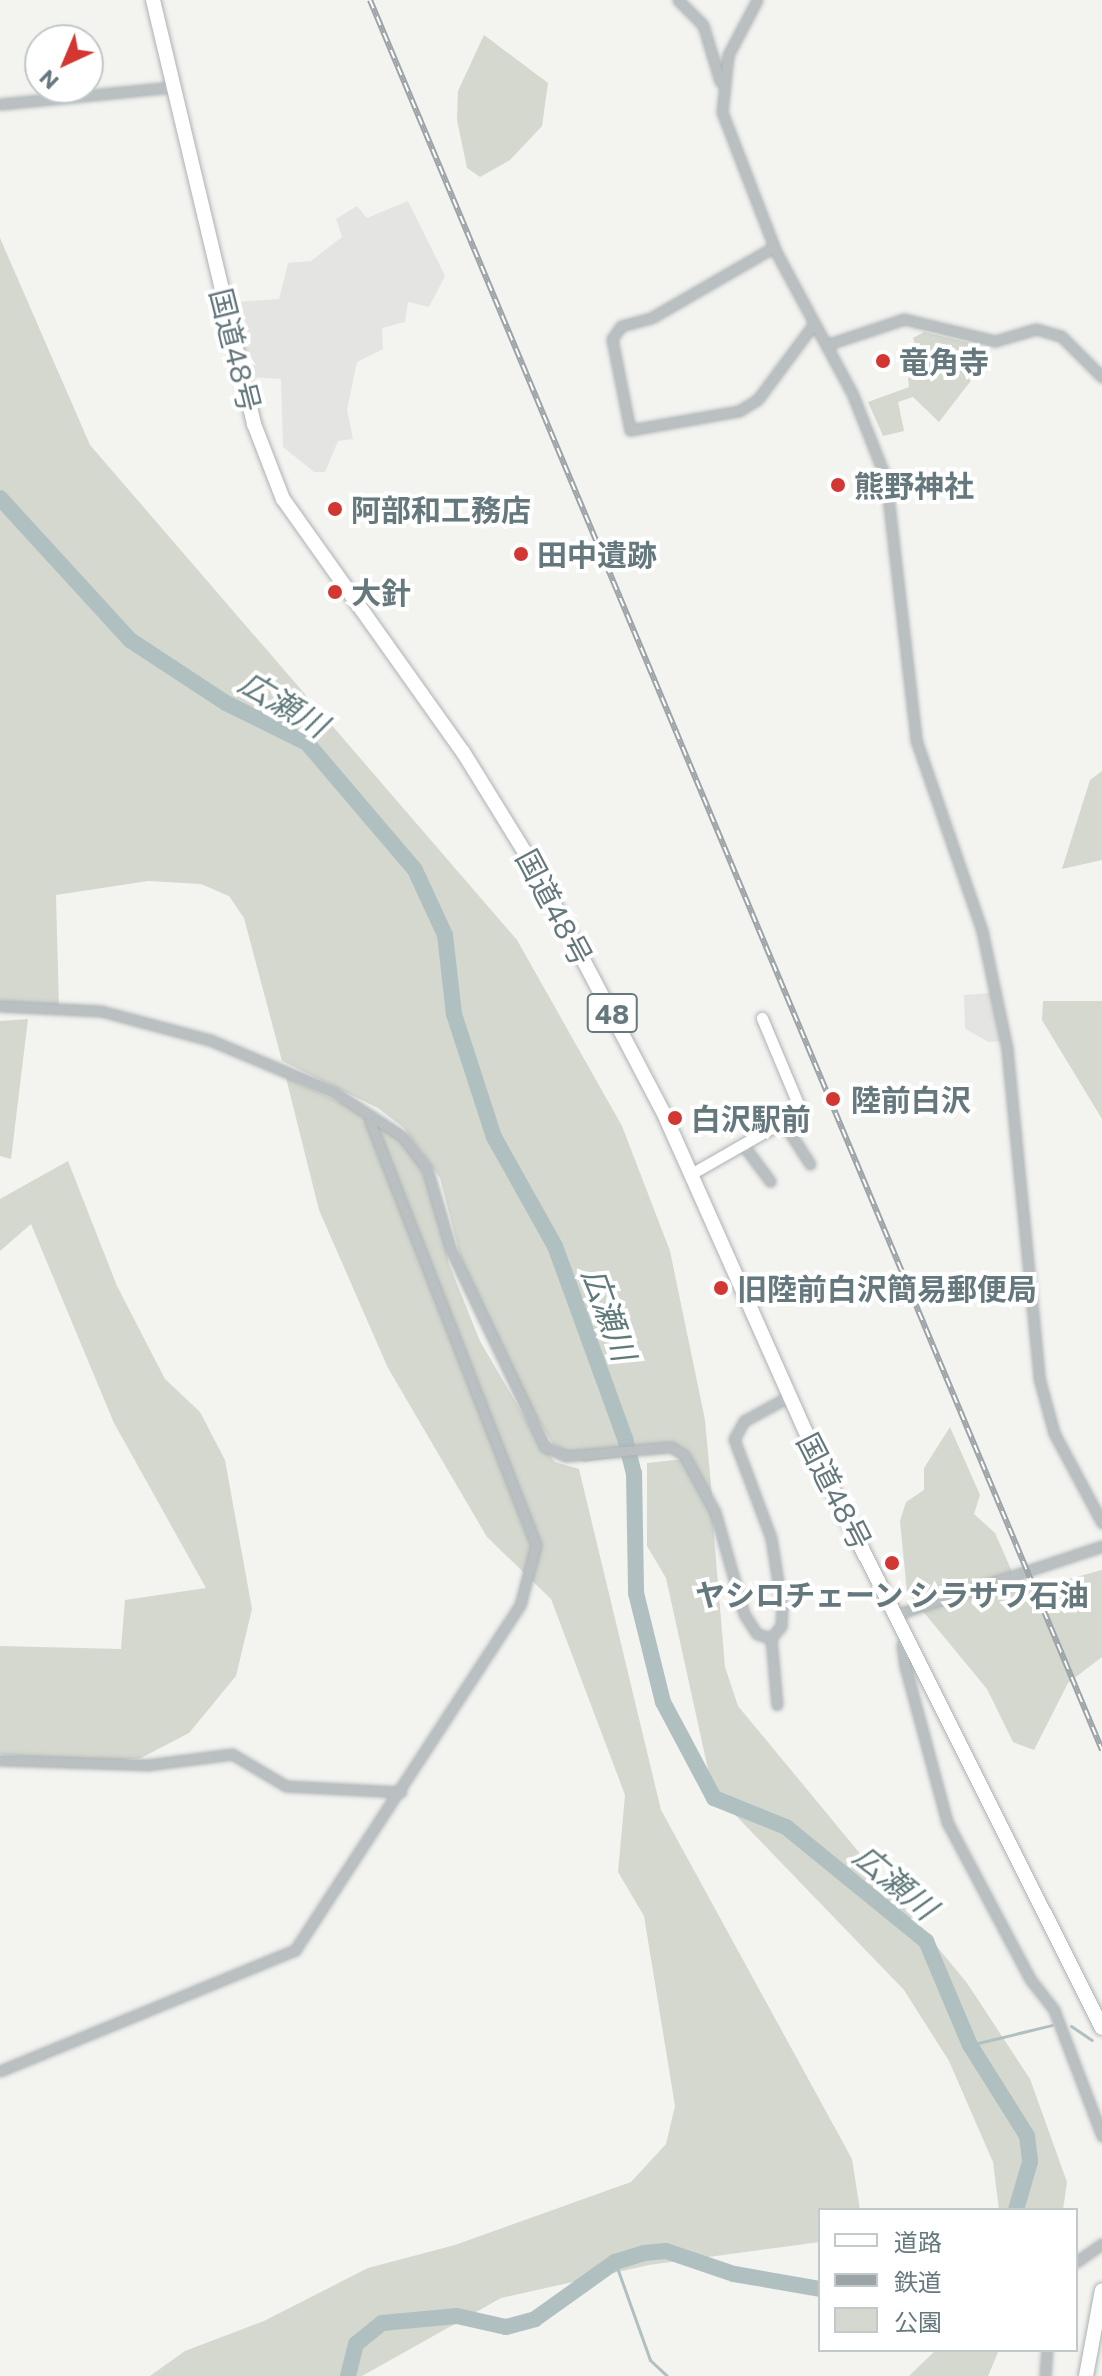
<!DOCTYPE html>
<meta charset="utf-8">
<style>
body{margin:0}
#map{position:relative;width:1102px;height:2376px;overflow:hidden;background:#f3f3f0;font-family:Commissioner,"Noto Sans JP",sans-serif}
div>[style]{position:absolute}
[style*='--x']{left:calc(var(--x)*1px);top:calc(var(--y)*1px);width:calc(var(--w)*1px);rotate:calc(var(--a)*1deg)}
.built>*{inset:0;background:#e4e4e3}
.green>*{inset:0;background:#d4d8cf}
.stream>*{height:3px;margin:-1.5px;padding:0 1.5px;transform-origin:1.5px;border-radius:1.5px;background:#b0c0c1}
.river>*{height:16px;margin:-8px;padding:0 8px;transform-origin:8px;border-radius:8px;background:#b0c0c1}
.roads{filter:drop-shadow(0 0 2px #acb2b4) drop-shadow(0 0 2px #acb2b4)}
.minor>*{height:9px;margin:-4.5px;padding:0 4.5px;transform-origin:4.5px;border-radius:4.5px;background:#babfc1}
.major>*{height:11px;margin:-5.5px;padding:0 5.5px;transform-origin:5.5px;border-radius:5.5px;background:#fff}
.highway>*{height:14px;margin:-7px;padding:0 7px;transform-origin:7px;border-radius:7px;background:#fff}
.rail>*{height:6px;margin-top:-3px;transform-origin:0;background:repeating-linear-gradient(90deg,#fff 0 9px,#9ca4a7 0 18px);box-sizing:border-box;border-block:2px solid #9ca4a7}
.dots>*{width:22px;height:22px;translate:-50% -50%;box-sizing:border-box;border:4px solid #fff;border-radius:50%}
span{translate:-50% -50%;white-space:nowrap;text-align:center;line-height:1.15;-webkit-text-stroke:8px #fff;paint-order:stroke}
.shield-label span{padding:2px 6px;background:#fff;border:2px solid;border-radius:6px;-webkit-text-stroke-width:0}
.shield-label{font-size:28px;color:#65787e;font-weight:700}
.street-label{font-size:30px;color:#65787e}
.poi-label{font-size:30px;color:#65787e;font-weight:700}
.left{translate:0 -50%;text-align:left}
.water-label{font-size:32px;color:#607a7b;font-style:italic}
.legend{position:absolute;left:818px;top:2208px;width:260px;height:144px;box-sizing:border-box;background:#fff;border:2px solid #c1c9cb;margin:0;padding:10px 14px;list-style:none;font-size:24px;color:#65787e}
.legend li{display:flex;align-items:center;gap:16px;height:40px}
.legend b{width:40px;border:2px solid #c1c9cb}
.north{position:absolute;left:24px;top:24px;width:80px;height:80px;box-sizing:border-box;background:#fff;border:2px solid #c1c9cb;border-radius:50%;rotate:224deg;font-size:22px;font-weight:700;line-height:32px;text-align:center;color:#65787e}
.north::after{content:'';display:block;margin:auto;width:28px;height:36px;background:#d23731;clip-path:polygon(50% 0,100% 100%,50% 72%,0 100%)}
</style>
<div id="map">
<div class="built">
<div style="clip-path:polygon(408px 201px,445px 276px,429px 307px,408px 302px,405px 322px,382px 328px,383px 349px,357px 362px,347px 410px,353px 439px,338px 441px,325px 472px,314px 472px,283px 447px,281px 379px,250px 377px,233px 302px,279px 299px,288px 263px,311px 261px,342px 237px,336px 219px,357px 206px,367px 218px)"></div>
<div style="clip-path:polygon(991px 993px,1000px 1041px,989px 1042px,965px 1029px,964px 995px)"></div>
</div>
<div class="green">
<div style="clip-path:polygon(484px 35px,548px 83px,542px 126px,510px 160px,480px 177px,467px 168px,457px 120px,458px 91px)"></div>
<div style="clip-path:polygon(0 238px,90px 445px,517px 940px,622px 1126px,670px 1251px,705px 1420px,712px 1496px,682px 1448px,584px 1462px,553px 1444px,498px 1355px,467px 1282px,440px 1178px,404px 1128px,378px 1108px,282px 1061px,244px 918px,229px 896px,201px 884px,148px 881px,56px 895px,59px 1009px,0 1007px)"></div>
<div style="clip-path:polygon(924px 332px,970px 343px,986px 361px,939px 422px,913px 397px,898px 402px,904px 431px,883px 436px,868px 402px,909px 387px,908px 378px,923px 370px,913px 338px)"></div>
<div style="clip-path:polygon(1102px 771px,1102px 860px,1062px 869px,1090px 780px)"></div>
<div style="clip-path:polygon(1043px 1001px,1102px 1001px,1102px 1119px,1042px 1020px)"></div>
<div style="clip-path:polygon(28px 1019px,11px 1159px,0 1156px,0 1021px)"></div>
<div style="clip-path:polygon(286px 1078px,377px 1119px,409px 1146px,435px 1196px,449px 1264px,480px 1341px,540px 1444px,555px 1462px,579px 1469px,661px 1810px,852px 2159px,860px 2210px,820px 2210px,820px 2242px,649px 2265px,501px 2298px,362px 2376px,150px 2376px,185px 2351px,264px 2321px,368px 2268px,455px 2245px,631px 2182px,666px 2144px,675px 2106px,644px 1916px,618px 1872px,625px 1795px,551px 1599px,487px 1537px,388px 1368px,319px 1210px)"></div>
<div style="clip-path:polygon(68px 1161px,117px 1286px,165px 1379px,200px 1412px,225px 1460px,252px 1609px,236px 1676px,189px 1733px,141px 1758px,88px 1763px,0 1754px,0 1646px,121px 1649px,125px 1600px,206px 1588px,114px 1423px,31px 1224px,0 1251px,0 1199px)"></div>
<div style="clip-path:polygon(950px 1427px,980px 1495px,974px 1514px,995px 1533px,1021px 1592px,1102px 1570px,1102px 1657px,1068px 1683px,1034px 1750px,1013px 1742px,987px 1689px,907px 1592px,900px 1521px,906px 1502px,924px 1490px,924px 1468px)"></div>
<div style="clip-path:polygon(684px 1459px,712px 1512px,725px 1667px,738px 1706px,967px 1983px,1030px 2079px,1067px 2182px,1063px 2210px,999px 2210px,993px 2162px,949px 2061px,904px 1990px,713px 1792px,666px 1578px,647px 1546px,647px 1463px)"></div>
<div style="clip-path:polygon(936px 2350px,999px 2350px,988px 2376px,909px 2376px)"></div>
</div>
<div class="stream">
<div style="--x:1071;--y:2026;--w:25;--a:34"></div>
<div style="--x:970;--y:2045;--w:84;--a:-13.7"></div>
<div style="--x:615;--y:2262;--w:104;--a:70.3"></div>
<div style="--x:650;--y:2360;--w:23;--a:43"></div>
</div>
<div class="river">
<div style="--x:0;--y:498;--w:193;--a:47.5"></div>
<div style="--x:130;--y:640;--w:115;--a:33.3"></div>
<div style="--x:226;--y:703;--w:90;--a:26.3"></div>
<div style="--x:307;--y:743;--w:167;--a:49.6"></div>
<div style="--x:415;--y:870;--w:72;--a:65.2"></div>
<div style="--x:445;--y:935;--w:80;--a:83.5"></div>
<div style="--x:454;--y:1014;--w:129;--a:72"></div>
<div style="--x:494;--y:1137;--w:125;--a:60.8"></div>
<div style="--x:555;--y:1246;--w:204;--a:70"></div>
<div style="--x:625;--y:1438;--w:36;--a:76"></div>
<div style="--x:634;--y:1473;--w:120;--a:89"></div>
<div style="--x:636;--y:1593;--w:112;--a:76.1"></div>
<div style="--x:663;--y:1702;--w:109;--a:62"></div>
<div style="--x:714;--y:1798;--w:78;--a:21.9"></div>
<div style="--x:786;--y:1827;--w:181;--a:39.2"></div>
<div style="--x:926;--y:1941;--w:113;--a:67.1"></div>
<div style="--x:970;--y:2045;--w:107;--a:57.9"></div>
<div style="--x:1027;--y:2136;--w:26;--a:83"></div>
<div style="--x:1030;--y:2162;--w:50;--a:106.3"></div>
<div style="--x:348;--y:2376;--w:33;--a:-76"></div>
<div style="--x:356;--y:2344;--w:33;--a:-39"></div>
<div style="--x:382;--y:2323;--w:75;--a:-5.3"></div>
<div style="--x:457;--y:2316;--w:50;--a:12.7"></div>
<div style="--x:506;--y:2327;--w:30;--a:-15"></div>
<div style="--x:535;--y:2319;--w:98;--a:-35.5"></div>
<div style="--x:615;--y:2262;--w:30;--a:-17"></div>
<div style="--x:644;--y:2253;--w:22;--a:-5"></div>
<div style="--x:666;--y:2251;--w:72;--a:18.7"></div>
<div style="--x:734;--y:2274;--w:87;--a:9.9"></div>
</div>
<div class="roads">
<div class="minor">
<div style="--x:678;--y:0;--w:35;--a:45"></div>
<div style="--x:703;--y:25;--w:59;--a:73.1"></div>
<div style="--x:757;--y:0;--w:62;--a:117.8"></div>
<div style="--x:728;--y:55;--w:57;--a:96"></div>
<div style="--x:722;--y:112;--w:150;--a:68.9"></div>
<div style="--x:776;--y:252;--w:160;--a:61.7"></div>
<div style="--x:852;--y:393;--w:92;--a:68.4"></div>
<div style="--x:886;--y:479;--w:263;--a:83.4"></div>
<div style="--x:916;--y:740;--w:202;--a:70.9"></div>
<div style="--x:982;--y:931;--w:121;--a:78"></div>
<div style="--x:1007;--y:1049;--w:331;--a:84.4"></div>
<div style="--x:1039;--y:1378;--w:57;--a:74.7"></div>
<div style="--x:1054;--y:1433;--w:102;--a:61.9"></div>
<div style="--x:0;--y:104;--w:174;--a:-5.6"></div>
<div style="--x:774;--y:247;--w:142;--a:150"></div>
<div style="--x:651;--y:318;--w:31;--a:165"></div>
<div style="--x:621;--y:326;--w:16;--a:125"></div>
<div style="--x:612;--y:339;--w:93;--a:78.8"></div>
<div style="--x:630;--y:430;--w:111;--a:-9.9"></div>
<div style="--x:739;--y:411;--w:22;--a:-32"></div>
<div style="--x:758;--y:399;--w:92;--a:-53.4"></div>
<div style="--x:826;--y:345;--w:82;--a:-18.4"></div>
<div style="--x:904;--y:319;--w:94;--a:13.6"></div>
<div style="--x:995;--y:341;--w:43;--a:-16.3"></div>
<div style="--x:1036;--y:329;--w:26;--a:16"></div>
<div style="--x:1061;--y:336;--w:58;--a:45"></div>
<div style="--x:0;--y:1006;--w:101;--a:2.8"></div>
<div style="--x:101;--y:1011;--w:113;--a:14.9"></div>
<div style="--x:210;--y:1040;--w:134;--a:22.8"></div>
<div style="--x:334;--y:1092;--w:82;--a:33.1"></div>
<div style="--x:403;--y:1137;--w:40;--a:53"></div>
<div style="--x:427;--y:1169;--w:84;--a:73.5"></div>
<div style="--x:451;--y:1250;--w:218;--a:64.5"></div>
<div style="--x:545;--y:1447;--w:23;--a:23"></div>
<div style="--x:566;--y:1456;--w:105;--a:-4.9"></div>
<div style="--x:671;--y:1447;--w:15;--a:32"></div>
<div style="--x:684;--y:1455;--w:65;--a:61.5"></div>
<div style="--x:715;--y:1512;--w:106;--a:74.1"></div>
<div style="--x:744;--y:1614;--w:24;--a:57"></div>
<div style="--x:757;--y:1634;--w:15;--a:16"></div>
<div style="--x:783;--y:1122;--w:50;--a:57.3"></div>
<div style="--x:744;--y:1146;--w:44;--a:53.4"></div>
<div style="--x:898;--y:1614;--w:215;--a:-18.4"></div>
<div style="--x:771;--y:1638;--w:16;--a:-50"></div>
<div style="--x:781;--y:1626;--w:19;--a:-87"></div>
<div style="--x:782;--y:1607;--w:70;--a:-99.1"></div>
<div style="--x:771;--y:1538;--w:106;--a:-110.5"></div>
<div style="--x:734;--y:1439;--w:21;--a:-61"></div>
<div style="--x:744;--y:1421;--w:50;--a:-28.6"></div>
<div style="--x:771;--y:1638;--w:67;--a:84.9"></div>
<div style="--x:910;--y:1641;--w:9;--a:153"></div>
<div style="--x:902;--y:1645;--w:21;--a:82"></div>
<div style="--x:905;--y:1666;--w:162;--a:74.9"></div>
<div style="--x:947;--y:1822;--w:178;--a:62.1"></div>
<div style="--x:1030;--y:1979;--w:39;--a:52"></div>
<div style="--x:1054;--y:2010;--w:135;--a:69.1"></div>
<div style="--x:0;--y:1760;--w:147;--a:1.9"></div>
<div style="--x:147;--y:1765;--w:86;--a:-7.4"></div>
<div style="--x:232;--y:1754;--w:63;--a:30.7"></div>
<div style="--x:286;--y:1786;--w:115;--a:3"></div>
<div style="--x:0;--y:2071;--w:319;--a:-22.3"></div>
<div style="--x:295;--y:1950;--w:412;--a:-56.9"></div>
<div style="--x:520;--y:1605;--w:62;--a:-75.1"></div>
<div style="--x:536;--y:1545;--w:455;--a:-111.4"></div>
<div style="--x:1076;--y:2262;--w:32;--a:-35"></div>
<div style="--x:1045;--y:2376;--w:26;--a:-86"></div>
</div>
<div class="major">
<div style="--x:691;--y:1174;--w:127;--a:-29.8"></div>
<div style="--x:801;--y:1111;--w:101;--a:-112.8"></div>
</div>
<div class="highway">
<div style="--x:153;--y:0;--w:436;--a:76.6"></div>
<div style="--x:254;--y:424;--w:80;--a:68.9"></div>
<div style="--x:283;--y:499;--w:310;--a:54.6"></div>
<div style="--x:463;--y:752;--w:139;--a:58.3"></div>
<div style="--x:536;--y:870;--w:278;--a:62.3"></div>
<div style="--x:665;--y:1116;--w:386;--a:66"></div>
<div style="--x:822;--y:1469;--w:625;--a:63.39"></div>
<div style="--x:1086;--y:2376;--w:87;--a:-79.5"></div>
</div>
</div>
<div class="rail">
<div style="--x:370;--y:0;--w:1897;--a:67.3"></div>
</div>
<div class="dots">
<div style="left:883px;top:361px;background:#d23731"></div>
<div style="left:838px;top:485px;background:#d23731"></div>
<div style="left:335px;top:509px;background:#d23731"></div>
<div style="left:521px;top:554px;background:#d23731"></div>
<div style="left:335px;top:592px;background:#d23731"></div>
<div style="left:833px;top:1099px;background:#d23731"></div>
<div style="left:675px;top:1118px;background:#d23731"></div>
<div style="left:721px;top:1288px;background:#d23731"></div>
<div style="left:892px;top:1563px;background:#d23731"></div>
</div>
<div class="shield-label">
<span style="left:612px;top:1013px">48</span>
</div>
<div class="street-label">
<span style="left:236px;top:350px;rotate:76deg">国道48号</span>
<span style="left:555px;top:907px;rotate:62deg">国道48号</span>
<span style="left:835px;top:1491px;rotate:63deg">国道48号</span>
</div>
<div class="poi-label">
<span class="left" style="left:899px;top:361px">竜角寺</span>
<span class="left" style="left:854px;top:485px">熊野神社</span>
<span class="left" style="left:351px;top:509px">阿部和工務店</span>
<span class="left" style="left:537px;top:554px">田中遺跡</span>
<span class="left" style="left:351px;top:592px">大針</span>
<span class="left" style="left:851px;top:1099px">陸前白沢</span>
<span class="left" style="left:691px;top:1118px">白沢駅前</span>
<span class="left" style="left:737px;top:1288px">旧陸前白沢簡易郵便局</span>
<span style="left:892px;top:1594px">ヤシロチェーン シラサワ石油</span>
</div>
<div class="water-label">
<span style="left:284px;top:703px;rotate:31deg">広瀬川</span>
<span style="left:610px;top:1314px;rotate:70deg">広瀬川</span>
<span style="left:896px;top:1881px;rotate:40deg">広瀬川</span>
</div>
<ul class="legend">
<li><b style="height:10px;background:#fff"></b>道路</li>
<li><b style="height:10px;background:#9ca4a7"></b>鉄道</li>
<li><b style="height:22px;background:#d4d8cf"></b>公園</li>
</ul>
<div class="north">N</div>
</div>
